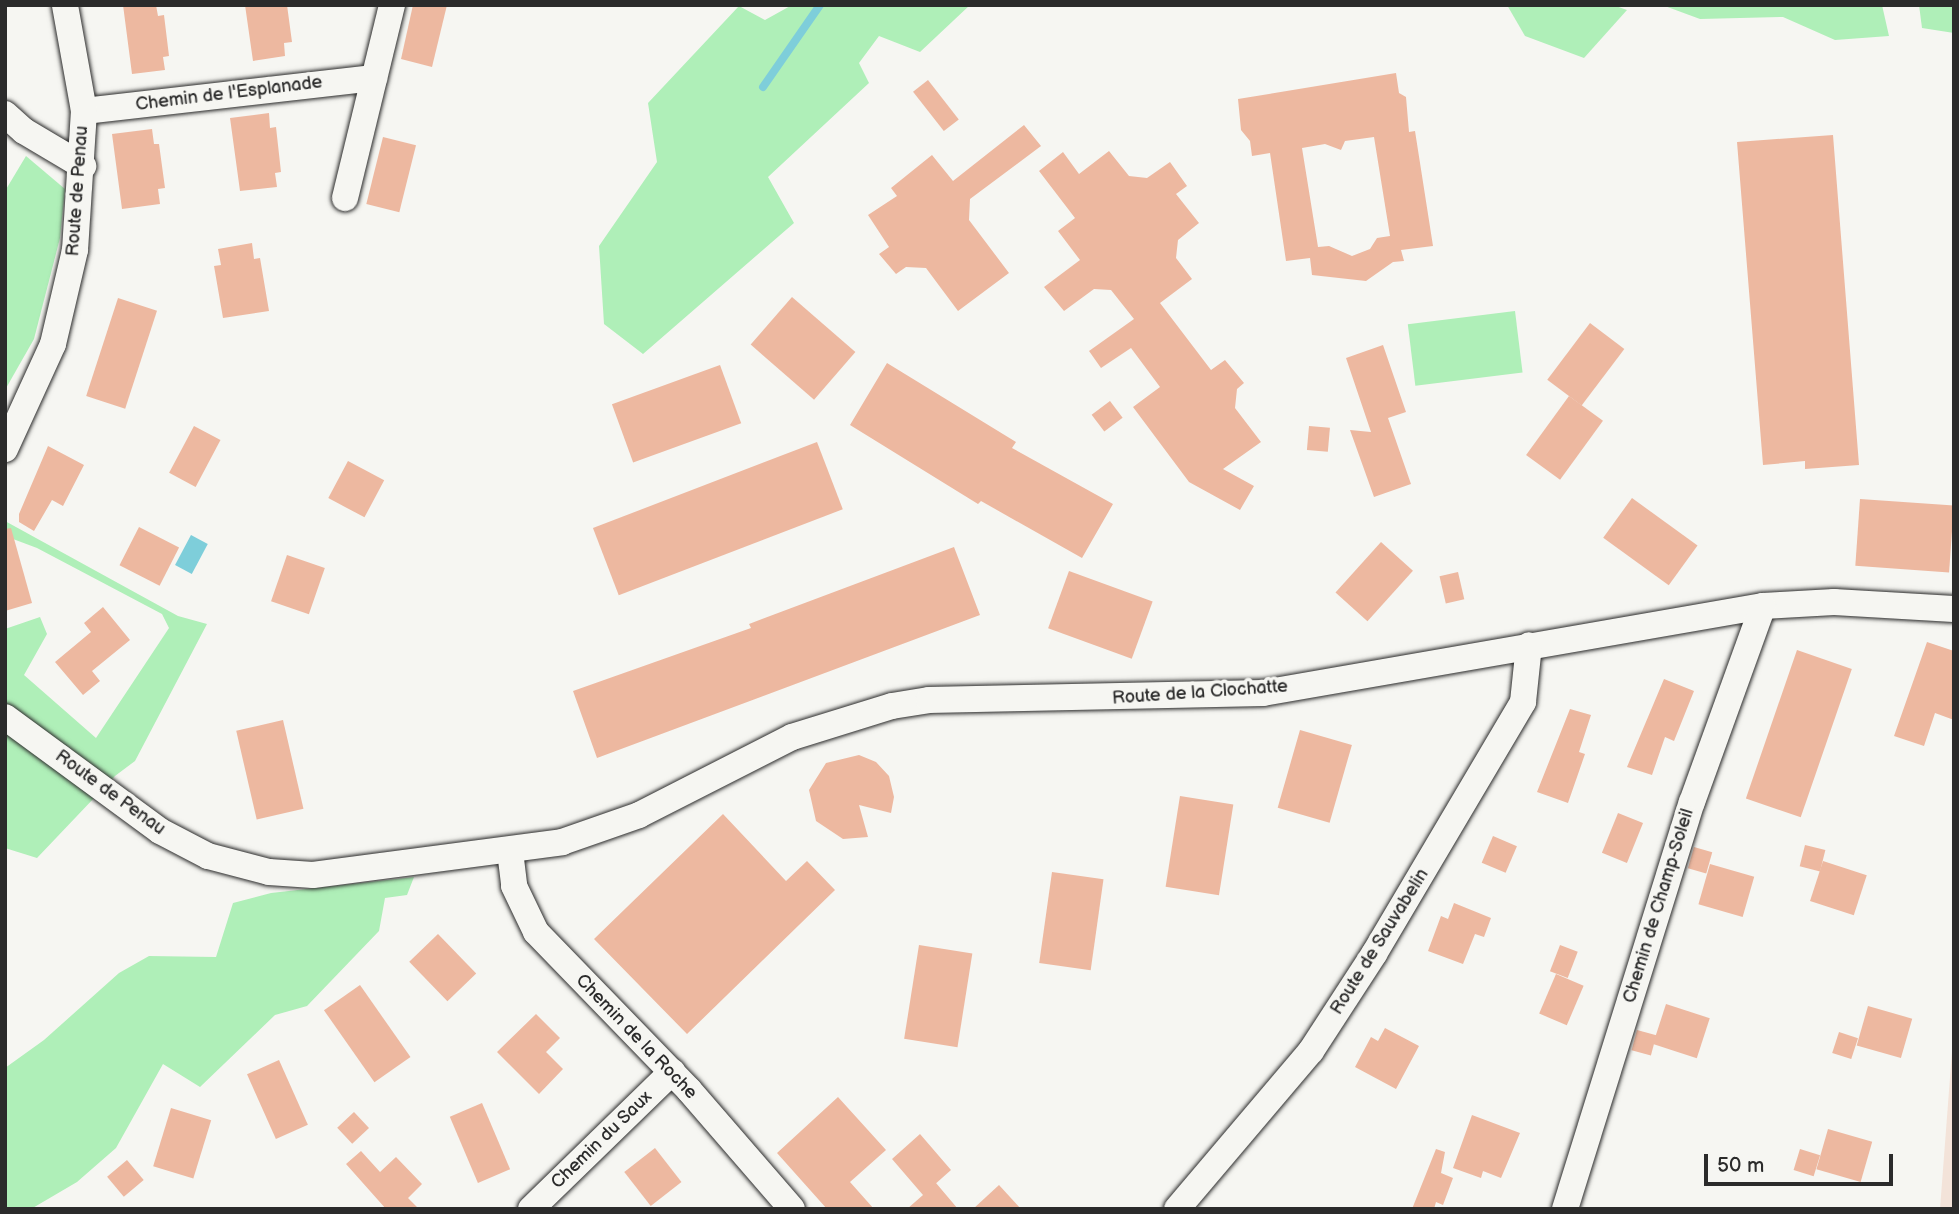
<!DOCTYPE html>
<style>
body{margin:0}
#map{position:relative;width:1959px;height:1214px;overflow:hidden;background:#f6f6f2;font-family:"Balsamiq Sans",sans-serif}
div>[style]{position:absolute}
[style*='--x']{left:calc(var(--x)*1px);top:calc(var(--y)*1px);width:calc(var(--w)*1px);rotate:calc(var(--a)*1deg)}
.built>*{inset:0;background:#f3e3d9}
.green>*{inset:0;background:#afefb8;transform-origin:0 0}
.water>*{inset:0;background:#7eceda;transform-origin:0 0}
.stream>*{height:8px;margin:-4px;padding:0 4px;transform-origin:4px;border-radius:4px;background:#7eceda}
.building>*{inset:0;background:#edb8a0;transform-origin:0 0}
.roads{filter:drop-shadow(0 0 2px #2b2b2b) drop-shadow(0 0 2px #2b2b2b)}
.street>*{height:26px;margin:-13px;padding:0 13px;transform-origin:13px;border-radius:13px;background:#f6f6f2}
span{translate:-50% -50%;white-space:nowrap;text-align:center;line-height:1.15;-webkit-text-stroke:7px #f6f6f2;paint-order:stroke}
.street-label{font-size:18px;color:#2b2b2b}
.frame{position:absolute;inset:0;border:7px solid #2b2b2b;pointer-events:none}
.scale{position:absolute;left:1704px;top:1154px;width:189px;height:32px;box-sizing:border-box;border:4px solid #2b2b2b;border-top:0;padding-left:9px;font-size:21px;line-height:24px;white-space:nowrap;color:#2b2b2b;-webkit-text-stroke:5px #f6f6f2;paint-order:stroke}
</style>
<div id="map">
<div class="built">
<div style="clip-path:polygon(1954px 1025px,1954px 1209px,1940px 1209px)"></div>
</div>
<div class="green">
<div style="clip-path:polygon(792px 5px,970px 5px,920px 52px,879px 36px,859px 63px,869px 83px,768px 177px,794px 223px,643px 354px,604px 324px,599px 246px,657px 162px,648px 103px,739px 6px,765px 20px)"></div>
<div style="clip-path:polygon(1507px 5px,1613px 5px,1627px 10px,1584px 58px,1525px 36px)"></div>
<div style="clip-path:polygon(1662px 5px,1882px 5px,1889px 36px,1835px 40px,1783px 17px,1700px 19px)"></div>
<div style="clip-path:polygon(1919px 5px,1954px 5px,1954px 33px,1922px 28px)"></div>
<div style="clip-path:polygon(26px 156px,65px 189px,60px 238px,34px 339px,5px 390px,5px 191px)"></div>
<div style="left:1515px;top:311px;width:62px;height:108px;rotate:83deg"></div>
<div style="clip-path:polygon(5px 521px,178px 616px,207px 624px,135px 761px,115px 776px,37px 858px,5px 848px,5px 629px,40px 617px,47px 634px,24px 675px,96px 738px,169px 628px,162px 614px,37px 548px,5px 536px)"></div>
<div style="clip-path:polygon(414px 877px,407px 895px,385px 898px,379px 931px,307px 1006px,275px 1015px,200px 1087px,163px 1064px,116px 1148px,77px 1182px,31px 1209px,5px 1209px,5px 1068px,44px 1040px,119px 973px,149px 956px,216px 957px,233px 903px,271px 893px)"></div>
</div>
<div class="water">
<div style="left:191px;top:535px;width:19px;height:34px;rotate:28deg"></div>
</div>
<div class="stream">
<div style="--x:763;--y:87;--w:100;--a:-55.2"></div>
</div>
<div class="building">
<div style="clip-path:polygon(123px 5px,156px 5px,158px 16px,164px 15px,169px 56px,163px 57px,165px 70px,132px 74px)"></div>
<div style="clip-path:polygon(245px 5px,287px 5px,292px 42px,284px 43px,285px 56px,253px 61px)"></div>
<div style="clip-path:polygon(413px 5px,447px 5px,432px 67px,401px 59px)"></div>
<div style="clip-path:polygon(evenodd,1396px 73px,1399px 93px,1406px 97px,1409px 132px,1415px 131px,1433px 246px,1401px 250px,1404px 261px,1393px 262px,1366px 281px,1312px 275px,1310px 258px,1286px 261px,1270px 153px,1252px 156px,1250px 141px,1241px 130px,1238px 99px,1396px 73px,1374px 137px,1390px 236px,1377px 238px,1370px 249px,1352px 256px,1329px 246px,1318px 247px,1302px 148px,1325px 144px,1341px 150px,1345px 141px,1374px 137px)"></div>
<div style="left:928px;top:80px;width:50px;height:19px;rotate:52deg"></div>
<div style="clip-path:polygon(269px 113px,270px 128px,276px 127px,281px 172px,275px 173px,277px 187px,240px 191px,230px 118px)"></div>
<div style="clip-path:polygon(1024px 125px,1041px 146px,970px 199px,969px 220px,1009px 273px,958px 311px,926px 268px,906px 267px,896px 274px,879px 254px,889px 247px,868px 215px,897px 196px,891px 188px,932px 155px,953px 181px)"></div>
<div style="clip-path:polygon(152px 129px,154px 144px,159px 144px,165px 188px,158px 189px,160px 204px,122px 209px,112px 134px)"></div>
<div style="clip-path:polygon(1833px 135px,1859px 465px,1805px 469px,1805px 461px,1763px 465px,1737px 142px)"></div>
<div style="left:383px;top:137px;width:34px;height:69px;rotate:14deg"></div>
<div style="clip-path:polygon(1109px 151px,1129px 176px,1147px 178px,1170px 162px,1187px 186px,1176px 194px,1199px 223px,1178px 240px,1176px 258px,1192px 279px,1160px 303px,1211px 370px,1225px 360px,1244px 383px,1237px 389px,1235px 408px,1261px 442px,1223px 469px,1254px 486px,1240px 510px,1189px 482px,1133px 407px,1160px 387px,1131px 348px,1101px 368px,1089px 351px,1134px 319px,1111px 290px,1094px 289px,1064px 311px,1044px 287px,1080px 260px,1058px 231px,1075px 218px,1039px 171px,1063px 152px,1079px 174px)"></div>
<div style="clip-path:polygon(252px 243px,254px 259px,260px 258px,269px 311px,223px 318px,214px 266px,221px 265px,218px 249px)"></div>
<div style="left:792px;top:297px;width:84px;height:63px;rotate:41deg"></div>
<div style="left:118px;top:298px;width:41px;height:103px;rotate:18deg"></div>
<div style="left:1590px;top:323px;width:43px;height:71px;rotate:37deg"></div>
<div style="clip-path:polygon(1383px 345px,1406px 412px,1388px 418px,1411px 484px,1374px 497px,1350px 430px,1371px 432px,1346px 358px)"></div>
<div style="clip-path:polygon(887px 363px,1016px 442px,1012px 448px,1113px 504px,1082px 558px,981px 501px,978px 504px,850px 425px)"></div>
<div style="left:720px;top:365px;width:62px;height:115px;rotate:70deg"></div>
<div style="left:1569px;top:396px;width:42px;height:73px;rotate:36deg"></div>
<div style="left:1110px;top:401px;width:21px;height:23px;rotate:53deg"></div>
<div style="left:194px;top:426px;width:30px;height:53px;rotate:28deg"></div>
<div style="left:1309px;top:426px;width:21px;height:24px;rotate:5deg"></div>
<div style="left:817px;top:442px;width:72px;height:240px;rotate:69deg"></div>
<div style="clip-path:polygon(48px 446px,84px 465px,63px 506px,52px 500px,34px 531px,19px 522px,19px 514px)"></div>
<div style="left:348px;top:461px;width:41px;height:42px;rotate:28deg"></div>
<div style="left:1632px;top:498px;width:81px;height:49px;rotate:36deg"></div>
<div style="left:1860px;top:499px;width:94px;height:67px;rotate:4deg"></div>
<div style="left:139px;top:527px;width:45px;height:43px;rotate:27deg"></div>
<div style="clip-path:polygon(11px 528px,32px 603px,5px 611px,5px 529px)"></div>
<div style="left:1381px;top:542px;width:43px;height:68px;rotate:42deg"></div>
<div style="clip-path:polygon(954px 547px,980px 615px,597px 758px,573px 691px,751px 628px,749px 624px)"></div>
<div style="left:287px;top:555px;width:40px;height:49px;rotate:19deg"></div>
<div style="left:1069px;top:571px;width:89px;height:61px;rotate:20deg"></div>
<div style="left:1458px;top:572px;width:28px;height:19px;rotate:77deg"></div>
<div style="clip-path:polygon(103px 607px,130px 640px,92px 671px,100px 681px,83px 695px,55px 662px,91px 632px,84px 623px)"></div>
<div style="clip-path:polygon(1927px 642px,1954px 651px,1954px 720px,1935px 713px,1924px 746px,1894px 736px)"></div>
<div style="left:1797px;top:650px;width:58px;height:157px;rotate:19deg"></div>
<div style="clip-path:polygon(1664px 679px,1694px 691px,1674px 741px,1665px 737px,1652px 775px,1627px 767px)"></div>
<div style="clip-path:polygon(1570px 709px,1591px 715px,1579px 752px,1585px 754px,1568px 803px,1537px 792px)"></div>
<div style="left:283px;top:720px;width:91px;height:48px;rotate:77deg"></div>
<div style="left:1300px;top:730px;width:54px;height:81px;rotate:16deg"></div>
<div style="clip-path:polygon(859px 755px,876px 762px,889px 776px,894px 797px,891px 813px,859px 805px,868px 837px,843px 839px,816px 821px,809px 790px,826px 763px)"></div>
<div style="left:1180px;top:796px;width:54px;height:92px;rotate:9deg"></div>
<div style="left:1618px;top:813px;width:27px;height:43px;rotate:22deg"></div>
<div style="clip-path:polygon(723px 814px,786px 881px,807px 861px,835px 890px,687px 1034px,594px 939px)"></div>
<div style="left:1493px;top:836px;width:26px;height:29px;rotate:23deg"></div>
<div style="left:1805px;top:845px;width:21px;height:22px;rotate:14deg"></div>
<div style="left:1694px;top:847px;width:19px;height:22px;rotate:16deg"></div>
<div style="left:1823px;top:861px;width:46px;height:42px;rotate:18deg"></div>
<div style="left:1710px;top:864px;width:46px;height:42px;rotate:16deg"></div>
<div style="left:1052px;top:872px;width:52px;height:92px;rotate:8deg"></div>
<div style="clip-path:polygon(1454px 903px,1491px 918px,1484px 937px,1475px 934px,1463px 964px,1428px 951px,1441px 916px,1448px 919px)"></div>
<div style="left:438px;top:934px;width:55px;height:40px;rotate:46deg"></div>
<div style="left:919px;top:945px;width:54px;height:95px;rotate:9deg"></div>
<div style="left:1560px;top:945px;width:19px;height:28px;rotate:21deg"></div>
<div style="left:1556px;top:974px;width:30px;height:43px;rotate:23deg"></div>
<div style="left:360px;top:985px;width:88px;height:44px;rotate:55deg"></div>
<div style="left:1666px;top:1004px;width:46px;height:42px;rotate:18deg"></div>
<div style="left:1868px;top:1006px;width:46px;height:41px;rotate:16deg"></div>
<div style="clip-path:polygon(536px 1014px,560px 1038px,546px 1052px,563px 1069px,539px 1094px,497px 1052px)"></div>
<div style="clip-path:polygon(1385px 1028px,1419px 1046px,1396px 1089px,1355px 1067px,1371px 1037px,1378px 1041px)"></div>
<div style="left:1637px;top:1030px;width:20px;height:21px;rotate:15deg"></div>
<div style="left:1839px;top:1032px;width:20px;height:22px;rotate:18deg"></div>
<div style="left:279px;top:1060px;width:71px;height:35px;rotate:66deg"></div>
<div style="clip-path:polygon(838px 1097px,886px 1150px,850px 1182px,874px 1209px,827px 1209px,777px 1153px)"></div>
<div style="left:482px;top:1103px;width:72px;height:35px;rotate:67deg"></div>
<div style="left:171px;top:1108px;width:42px;height:61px;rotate:17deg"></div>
<div style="left:354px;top:1112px;width:22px;height:23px;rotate:47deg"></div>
<div style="clip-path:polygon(1472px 1115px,1520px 1133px,1501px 1178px,1483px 1171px,1481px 1178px,1453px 1168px)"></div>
<div style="left:1828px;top:1129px;width:46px;height:42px;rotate:16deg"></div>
<div style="clip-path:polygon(920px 1134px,951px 1170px,933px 1186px,936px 1183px,958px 1209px,907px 1209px,923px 1195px,892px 1159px)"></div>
<div style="left:655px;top:1148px;width:43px;height:39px;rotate:52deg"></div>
<div style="clip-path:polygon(1436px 1149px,1445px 1152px,1441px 1173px,1453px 1178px,1443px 1205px,1436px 1202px,1434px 1209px,1412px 1209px)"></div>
<div style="left:1800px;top:1149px;width:21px;height:22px;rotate:17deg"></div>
<div style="clip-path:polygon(361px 1151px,380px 1172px,396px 1157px,422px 1184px,408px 1198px,419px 1209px,386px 1209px,346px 1164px)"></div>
<div style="left:127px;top:1160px;width:26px;height:26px;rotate:50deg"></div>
<div style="clip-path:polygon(999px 1185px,1021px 1209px,973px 1209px)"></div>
</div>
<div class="roads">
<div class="street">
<div style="--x:84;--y:111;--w:292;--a:-6.5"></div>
<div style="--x:5;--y:114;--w:25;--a:42"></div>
<div style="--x:24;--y:131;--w:69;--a:30.7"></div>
<div style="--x:345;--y:198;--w:199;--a:-76.3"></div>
<div style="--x:5;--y:449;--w:115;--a:-65.4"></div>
<div style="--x:53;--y:344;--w:97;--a:-76.8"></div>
<div style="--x:75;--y:250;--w:139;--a:-86.3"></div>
<div style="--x:84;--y:111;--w:108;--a:-100.2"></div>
<div style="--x:5;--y:717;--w:192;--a:36.3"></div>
<div style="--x:160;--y:831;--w:54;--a:27.5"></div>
<div style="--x:208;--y:856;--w:63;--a:14.7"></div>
<div style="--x:269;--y:872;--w:44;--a:3.9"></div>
<div style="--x:313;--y:875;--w:251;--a:-7.5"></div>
<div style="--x:562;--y:842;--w:82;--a:-19.3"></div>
<div style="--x:639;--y:815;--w:172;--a:-27"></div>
<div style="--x:792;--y:737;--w:105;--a:-17.2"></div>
<div style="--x:892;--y:706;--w:37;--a:-9"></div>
<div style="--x:929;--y:700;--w:334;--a:-1.2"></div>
<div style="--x:1263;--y:693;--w:508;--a:-9.87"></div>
<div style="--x:1763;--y:606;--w:71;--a:-3.2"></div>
<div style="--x:1834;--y:602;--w:120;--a:3.3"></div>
<div style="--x:510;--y:851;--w:35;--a:83"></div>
<div style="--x:514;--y:886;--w:51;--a:64.4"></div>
<div style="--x:536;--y:932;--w:220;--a:45.9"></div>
<div style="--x:689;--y:1090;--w:157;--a:49.1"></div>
<div style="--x:531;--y:1209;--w:197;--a:-44.2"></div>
<div style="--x:1177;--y:1209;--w:207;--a:-49.7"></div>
<div style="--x:1311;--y:1051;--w:116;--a:-57"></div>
<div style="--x:1374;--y:954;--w:293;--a:-59.4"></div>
<div style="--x:1523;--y:702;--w:57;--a:-84"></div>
<div style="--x:1565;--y:1209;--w:426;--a:-72.7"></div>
<div style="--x:1692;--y:802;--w:208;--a:-70.1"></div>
</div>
</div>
<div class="street-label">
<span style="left:229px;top:94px;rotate:-7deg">Chemin de l'Esplanade</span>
<span style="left:78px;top:191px;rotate:-86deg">Route de Penau</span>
<span style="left:1200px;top:693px;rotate:-4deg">Route de la Clochatte</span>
<span style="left:110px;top:793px;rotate:36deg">Route de Penau</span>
<span style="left:1659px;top:906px;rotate:-73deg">Chemin de Champ-Soleil</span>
<span style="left:1380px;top:942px;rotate:-58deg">Route de Sauvabelin</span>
<span style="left:636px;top:1037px;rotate:46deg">Chemin de la Roche</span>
<span style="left:602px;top:1140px;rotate:-44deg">Chemin du Saux</span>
</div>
<div class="frame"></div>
<div class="scale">50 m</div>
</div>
